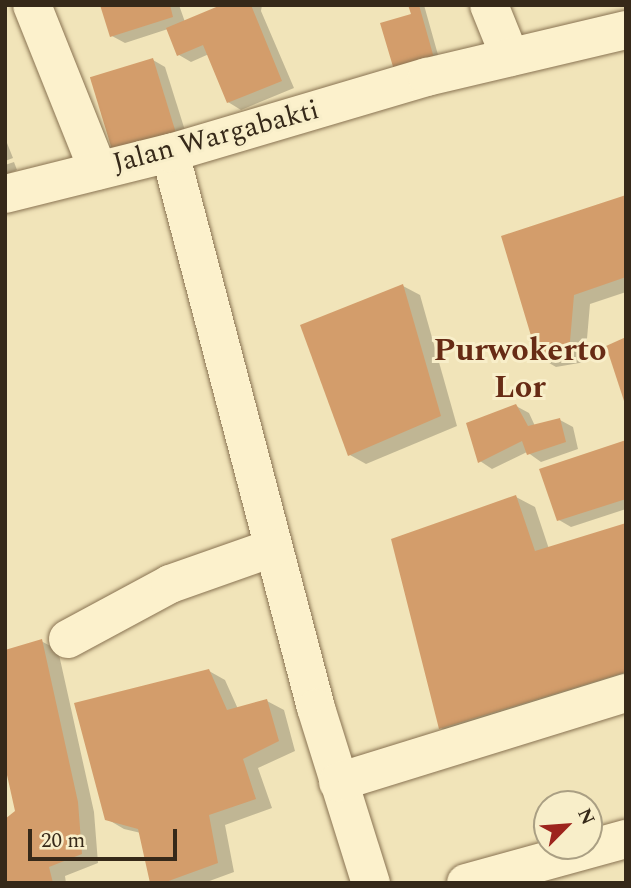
<!DOCTYPE html>
<style>
body{margin:0}
#map{position:relative;width:631px;height:888px;overflow:hidden;background:#f1e4b9;font-family:Spectral,serif}
div>[style]{position:absolute}
[style*='--x']{left:calc(var(--x)*1px);top:calc(var(--y)*1px);width:calc(var(--w)*1px);rotate:calc(var(--a)*1deg)}
.shadow>*{inset:0;background:#0003}
.building>*{inset:0;background:#d39d6b;transform-origin:0 0}
.roads{filter:drop-shadow(0 0 2px #897352) drop-shadow(0 0 2px #897352)}
.minor>*{height:38px;margin:-19px;padding:0 19px;transform-origin:19px;border-radius:19px;background:#fcf1cc}
span{translate:-50% -50%;white-space:nowrap;text-align:center;line-height:1.15;-webkit-text-stroke:6px #f8eec9;paint-order:stroke}
.street-label{font-size:28px;color:#362919}
.quarter-label{font-size:32px;color:#672b15;font-weight:700}
.frame{position:absolute;inset:0;border:7px solid #362919;pointer-events:none}
.north{position:absolute;left:533px;top:790px;width:70px;height:70px;box-sizing:border-box;background:#f8eec9;border:2px solid #aa9f83;border-radius:50%;rotate:65deg;font-size:19px;font-weight:700;line-height:28px;text-align:center;color:#362919}
.north::after{content:'';display:block;margin:auto;width:24px;height:32px;background:#9d241d;clip-path:polygon(50% 0,100% 100%,50% 72%,0 100%)}
.scale{position:absolute;left:28px;top:829px;width:149px;height:32px;box-sizing:border-box;border:4px solid #362919;border-top:0;padding-left:9px;font-size:21px;line-height:24px;white-space:nowrap;color:#362919;-webkit-text-stroke:5px #f8eec9;paint-order:stroke}
</style>
<div id="map">
<div class="shadow">
<div style="clip-path:polygon(102px 5px,179px 5px,185px 22px,225px 5px,262px 5px,261px 11px,294px 88px,241px 110px,228px 102px,209px 54px,191px 62px,179px 55px,168px 29px,125px 43px,112px 36px)"></div>
<div style="clip-path:polygon(410px 5px,424px 5px,440px 62px,402px 72px,413px 15px)"></div>
<div style="clip-path:polygon(153px 60px,165px 67px,188px 140px,115px 148px)"></div>
<div style="clip-path:polygon(5px 138px,13px 158px,5px 161px)"></div>
<div style="clip-path:polygon(14px 162px,17px 170px,5px 175px,5px 165px)"></div>
<div style="clip-path:polygon(626px 197px,626px 292px,590px 304px,585px 362px,556px 367px,539px 357px)"></div>
<div style="clip-path:polygon(403px 286px,420px 295px,457px 426px,366px 464px,350px 455px)"></div>
<div style="clip-path:polygon(516px 406px,529px 413px,535px 426px,560px 420px,573px 427px,578px 449px,541px 462px,527px 452px,492px 469px,480px 461px)"></div>
<div style="clip-path:polygon(626px 442px,626px 509px,571px 527px,559px 520px)"></div>
<div style="clip-path:polygon(516px 497px,535px 507px,549px 549px,626px 525px,626px 688px,459px 739px,441px 728px)"></div>
<div style="clip-path:polygon(41px 641px,58px 650px,94px 812px,98px 863px,65px 876px,66px 883px,5px 883px)"></div>
<div style="clip-path:polygon(209px 671px,225px 680px,238px 709px,267px 701px,284px 710px,295px 751px,258px 768px,272px 808px,225px 825px,234px 872px,204px 883px,152px 883px,141px 833px,124px 829px,107px 819px)"></div>
</div>
<div class="building">
<div style="clip-path:polygon(100px 5px,170px 5px,173px 17px,110px 37px)"></div>
<div style="clip-path:polygon(221px 5px,251px 5px,282px 81px,227px 103px,203px 45px,177px 56px,166px 28px)"></div>
<div style="clip-path:polygon(408px 5px,419px 5px,434px 58px,394px 70px,380px 23px,411px 14px)"></div>
<div style="left:153px;top:58px;width:78px;height:66px;rotate:73deg"></div>
<div style="clip-path:polygon(626px 195px,626px 277px,574px 295px,569px 353px,538px 359px,501px 236px)"></div>
<div style="clip-path:polygon(403px 284px,441px 416px,348px 456px,300px 325px)"></div>
<div style="clip-path:polygon(626px 337px,626px 404px,625px 404px,606px 346px)"></div>
<div style="clip-path:polygon(516px 404px,528px 426px,560px 418px,566px 442px,527px 455px,522px 441px,478px 463px,466px 423px)"></div>
<div style="clip-path:polygon(626px 440px,626px 499px,557px 521px,539px 469px)"></div>
<div style="clip-path:polygon(516px 495px,535px 551px,626px 523px,626px 672px,439px 729px,391px 539px)"></div>
<div style="clip-path:polygon(42px 639px,78px 802px,82px 854px,49px 867px,53px 883px,5px 883px,5px 819px,15px 811px,5px 766px,5px 650px)"></div>
<div style="clip-path:polygon(209px 669px,227px 710px,267px 699px,279px 741px,243px 759px,256px 799px,209px 815px,218px 863px,163px 883px,150px 883px,138px 829px,105px 820px,74px 703px)"></div>
</div>
<div class="roads">
<div class="minor">
<div style="--x:32;--y:5;--w:178;--a:68.2"></div>
<div style="--x:489;--y:5;--w:56;--a:68"></div>
<div style="--x:170;--y:153;--w:574;--a:75.26"></div>
<div style="--x:316;--y:708;--w:183;--a:72.6"></div>
<div style="--x:5;--y:194;--w:170;--a:-14"></div>
<div style="--x:170;--y:153;--w:268;--a:-16.5"></div>
<div style="--x:427;--y:77;--w:204;--a:-13.3"></div>
<div style="--x:68;--y:639;--w:116;--a:-28.3"></div>
<div style="--x:170;--y:584;--w:108;--a:-19.4"></div>
<div style="--x:338;--y:782;--w:301;--a:-17.2"></div>
<div style="--x:466;--y:883;--w:166;--a:-15.4"></div>
</div>
</div>
<div class="street-label">
<span style="left:216px;top:137px;rotate:-15deg">Jalan Wargabakti</span>
</div>
<div class="quarter-label">
<span style="left:520px;top:370px">Purwokerto<br>Lor</span>
</div>
<div class="frame"></div>
<div class="north">N</div>
<div class="scale">20 m</div>
</div>
